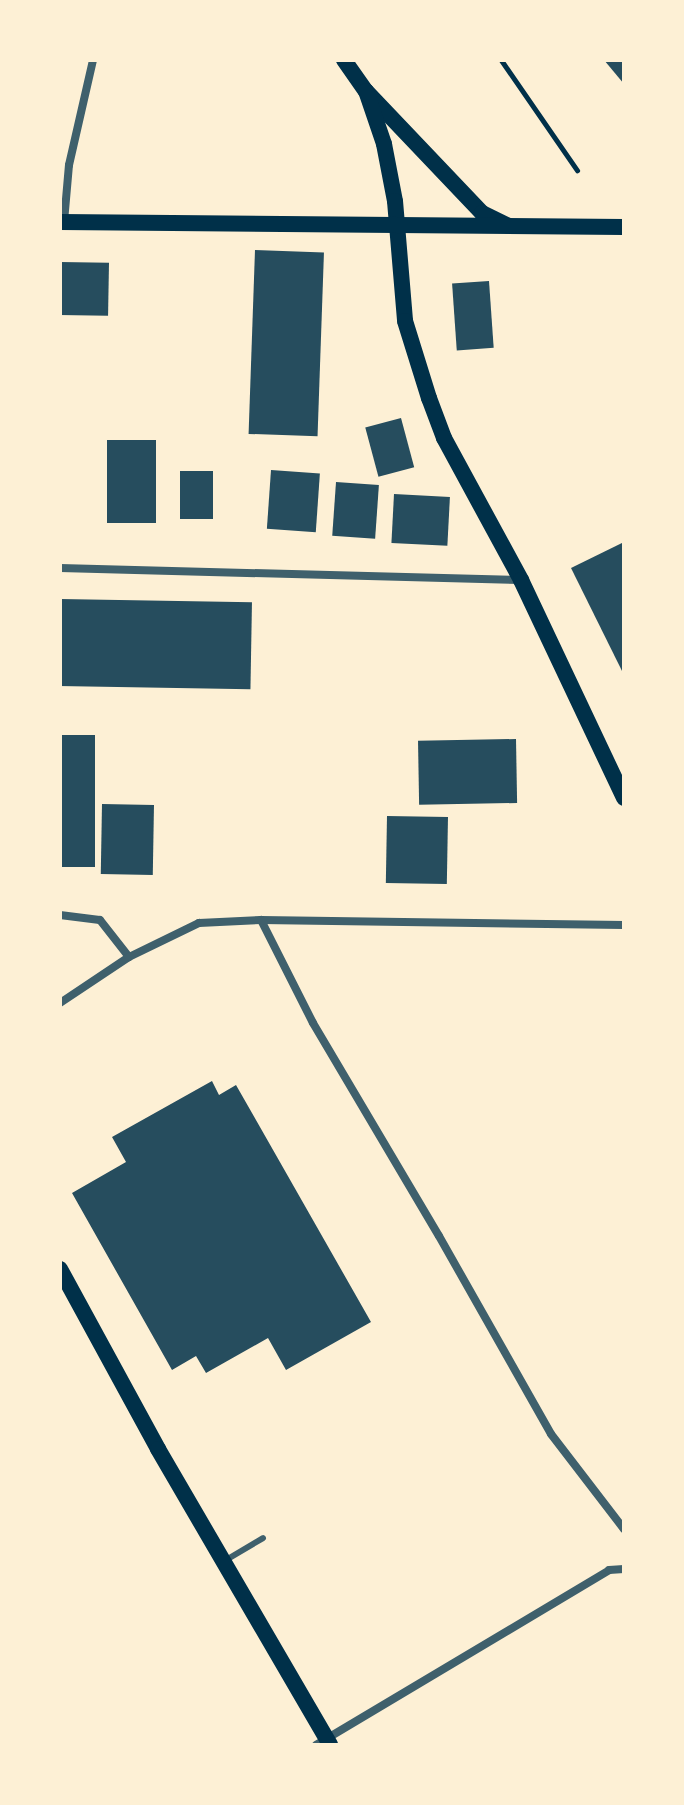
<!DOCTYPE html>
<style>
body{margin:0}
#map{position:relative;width:684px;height:1805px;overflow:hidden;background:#fdf0d5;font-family:"Roboto Condensed",sans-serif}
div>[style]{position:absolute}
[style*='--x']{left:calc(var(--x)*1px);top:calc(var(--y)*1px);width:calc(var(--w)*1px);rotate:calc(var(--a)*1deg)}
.building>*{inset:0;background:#264d5e;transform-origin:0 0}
.path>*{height:5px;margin:-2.5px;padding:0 2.5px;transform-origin:2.5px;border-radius:2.5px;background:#003049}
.service>*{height:6px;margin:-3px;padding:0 3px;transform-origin:3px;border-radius:3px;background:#3f606c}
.minor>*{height:8px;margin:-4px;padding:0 4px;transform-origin:4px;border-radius:4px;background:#3f606c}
.secondary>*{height:16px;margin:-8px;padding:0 8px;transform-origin:8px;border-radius:8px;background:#003049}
span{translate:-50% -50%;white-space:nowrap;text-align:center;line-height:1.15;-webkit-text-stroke:6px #fdf0d5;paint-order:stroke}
.frame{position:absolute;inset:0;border:62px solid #fdf0d5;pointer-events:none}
</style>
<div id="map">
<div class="building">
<div style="clip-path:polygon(604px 60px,624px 60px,624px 84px)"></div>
<div style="left:255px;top:250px;width:69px;height:184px;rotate:2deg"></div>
<div style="left:60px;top:262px;width:49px;height:53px;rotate:1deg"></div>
<div style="left:489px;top:281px;width:67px;height:37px;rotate:86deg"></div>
<div style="left:401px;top:418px;width:51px;height:37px;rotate:75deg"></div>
<div style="left:107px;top:440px;width:49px;height:83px"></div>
<div style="left:271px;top:470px;width:49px;height:59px;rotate:4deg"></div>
<div style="left:180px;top:471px;width:33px;height:48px"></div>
<div style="left:336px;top:482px;width:43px;height:54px;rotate:4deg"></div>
<div style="left:394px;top:494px;width:56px;height:49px;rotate:3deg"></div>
<div style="clip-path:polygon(624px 542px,624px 675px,571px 568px)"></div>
<div style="left:60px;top:599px;width:192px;height:87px;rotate:1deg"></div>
<div style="left:95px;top:735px;width:132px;height:35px;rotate:90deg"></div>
<div style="left:516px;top:739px;width:64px;height:98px;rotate:89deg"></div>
<div style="left:102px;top:804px;width:52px;height:70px;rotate:1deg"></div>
<div style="left:387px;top:816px;width:61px;height:67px;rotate:1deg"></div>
<div style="clip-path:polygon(212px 1081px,219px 1095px,236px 1085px,371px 1322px,286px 1370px,268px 1338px,206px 1373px,196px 1356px,172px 1370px,72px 1193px,126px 1162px,112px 1137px)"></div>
</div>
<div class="path">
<div style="--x:501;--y:60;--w:134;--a:55.4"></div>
</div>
<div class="service">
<div style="--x:226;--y:1560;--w:43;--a:-30.7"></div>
</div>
<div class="minor">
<div style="--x:64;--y:222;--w:57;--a:-85"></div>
<div style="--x:69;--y:165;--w:108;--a:-77.1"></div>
<div style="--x:60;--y:568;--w:461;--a:1.5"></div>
<div style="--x:60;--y:915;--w:40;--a:7.1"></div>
<div style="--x:100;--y:920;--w:47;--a:51.9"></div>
<div style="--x:261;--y:920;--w:115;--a:63.2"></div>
<div style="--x:313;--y:1023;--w:247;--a:59.4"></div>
<div style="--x:439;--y:1236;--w:227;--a:60.5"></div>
<div style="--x:551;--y:1434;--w:120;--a:52.5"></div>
<div style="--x:60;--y:1003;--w:83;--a:-33.7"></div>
<div style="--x:129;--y:957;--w:78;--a:-25.9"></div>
<div style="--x:199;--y:923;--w:62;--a:-2.8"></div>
<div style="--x:261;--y:920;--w:363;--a:0.8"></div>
<div style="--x:316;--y:1745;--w:341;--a:-30.8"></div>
<div style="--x:609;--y:1570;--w:15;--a:-4"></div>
</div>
<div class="secondary">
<div style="--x:344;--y:60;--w:38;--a:55"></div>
<div style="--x:366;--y:91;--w:168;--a:46.4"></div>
<div style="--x:482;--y:213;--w:28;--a:26"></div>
<div style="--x:366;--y:91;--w:56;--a:71.2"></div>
<div style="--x:384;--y:144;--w:58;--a:79.1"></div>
<div style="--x:395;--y:201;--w:120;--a:85.2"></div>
<div style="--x:405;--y:321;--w:81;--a:72.7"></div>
<div style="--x:429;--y:398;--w:43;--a:69.4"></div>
<div style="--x:444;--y:438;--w:162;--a:61.5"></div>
<div style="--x:521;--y:580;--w:241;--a:64.7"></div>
<div style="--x:60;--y:222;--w:564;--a:0.51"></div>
<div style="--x:60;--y:1269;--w:205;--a:61.4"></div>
<div style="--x:158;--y:1449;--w:342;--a:59.8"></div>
</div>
<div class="frame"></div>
</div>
